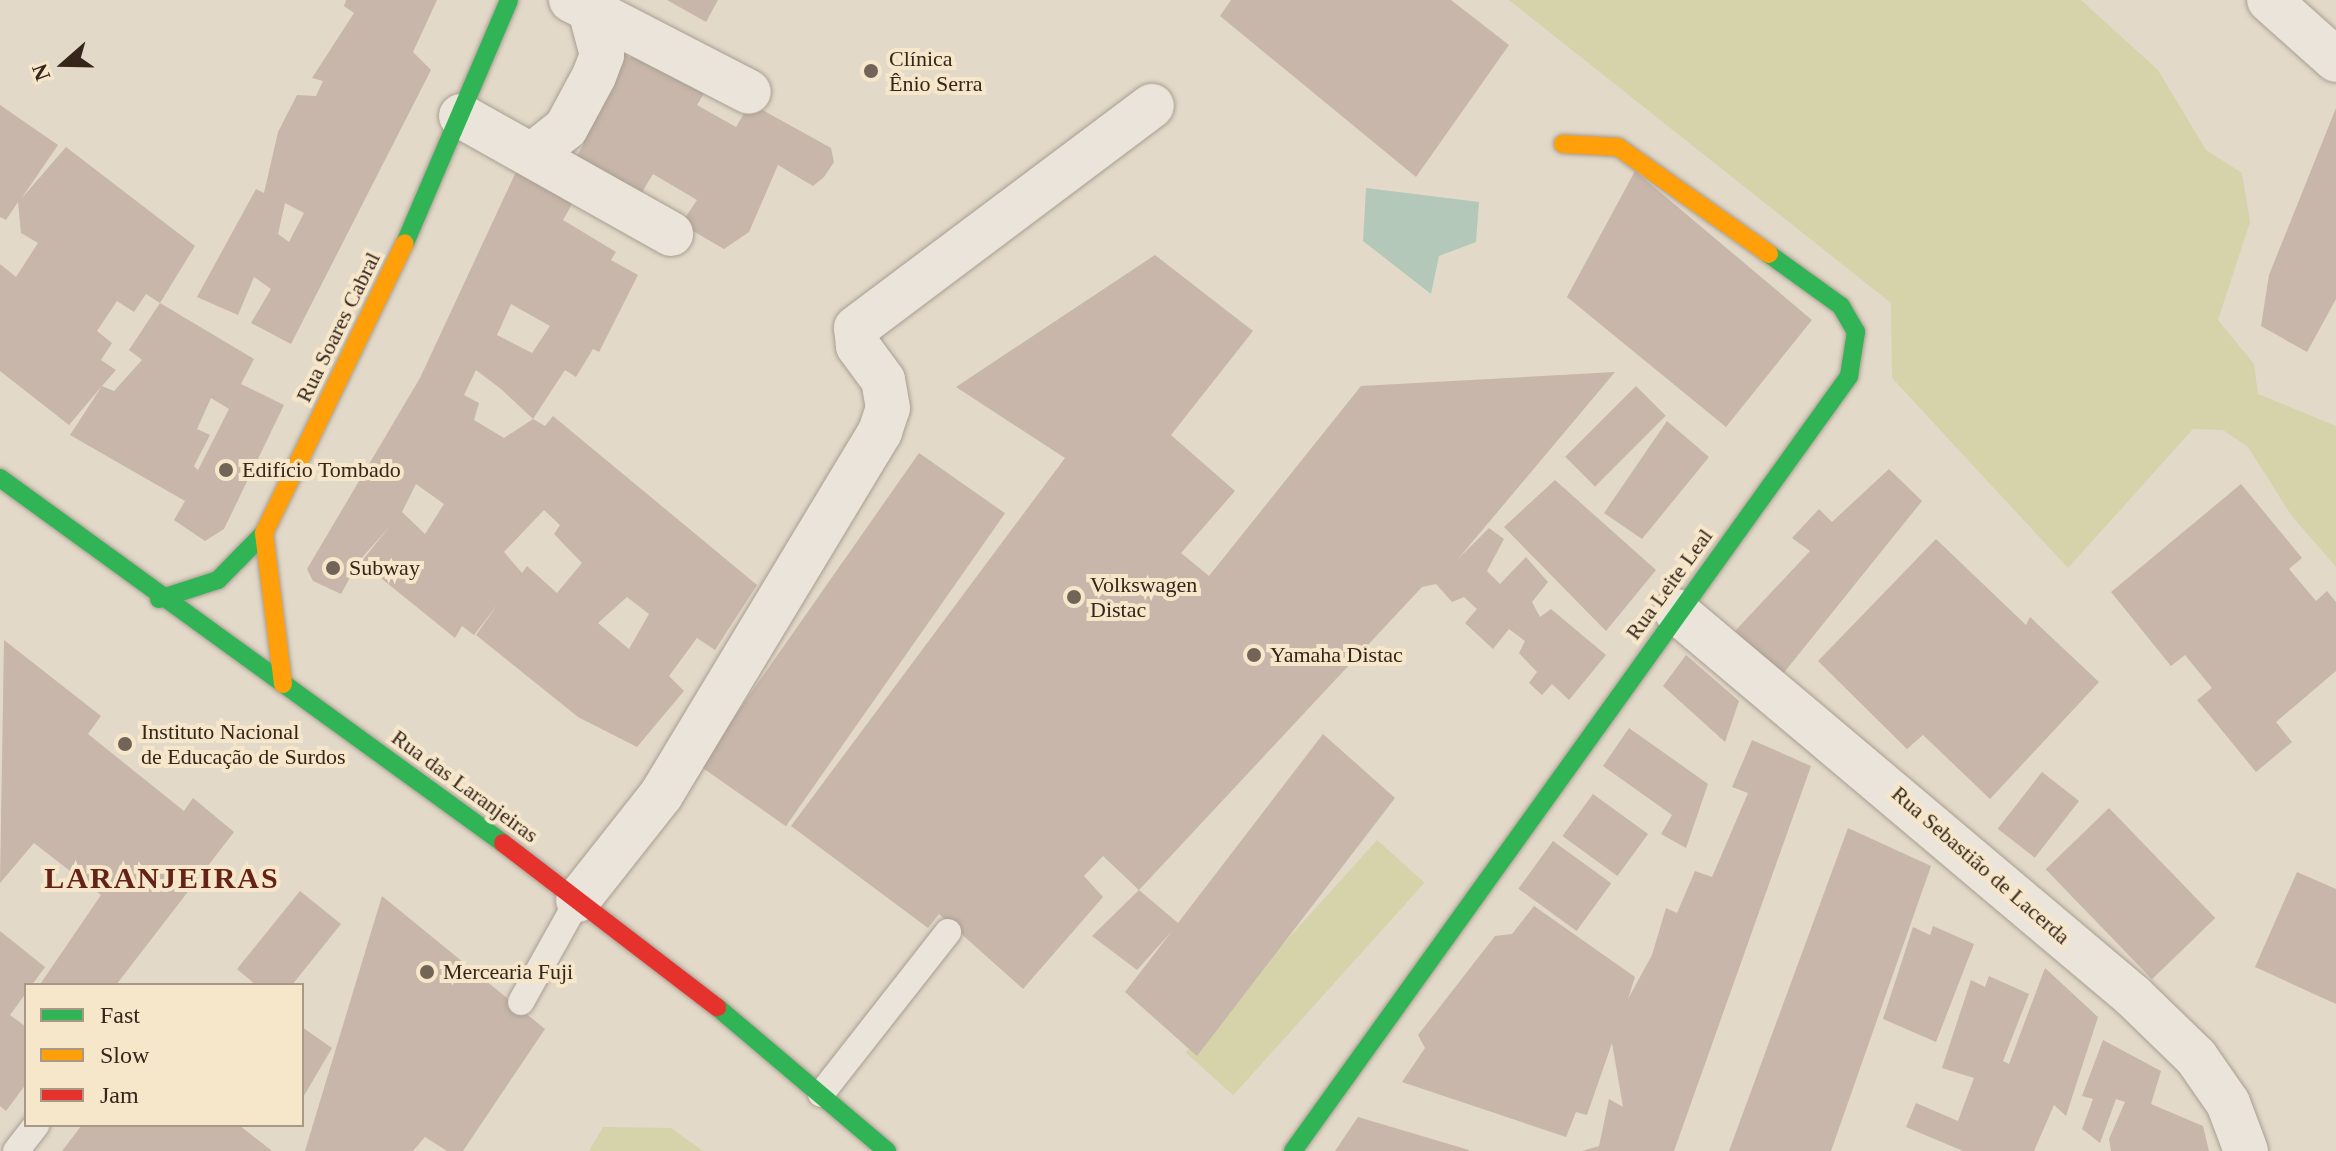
<!DOCTYPE html>
<meta charset="utf-8">
<style>
body{margin:0}
#map{position:relative;width:2336px;height:1151px;overflow:hidden;background:#e3d9c8;font-family:"Times New Roman",serif}
div>[style]{position:absolute}
[style*='--x']{left:calc(var(--x)*1px);top:calc(var(--y)*1px);width:calc(var(--w)*1px);rotate:calc(var(--a)*1deg)}
.green>*{inset:0;background:#d6d2a9;transform-origin:0 0}
.water>*{inset:0;background:#b4c8ba}
.building>*{inset:0;background:#c7b6a9;transform-origin:0 0}
.roads{filter:drop-shadow(0 0 2px #a89e92) drop-shadow(0 0 2px #a89e92)}
.lane>*{height:26px;margin:-13px;padding:0 13px;transform-origin:13px;border-radius:13px;background:#ebe4da}
.street>*{height:44px;margin:-22px;padding:0 22px;transform-origin:22px;border-radius:22px;background:#ebe4da}
.fast>*{height:18px;margin:-9px;padding:0 9px;transform-origin:9px;border-radius:9px;background:#30b455}
.slow>*{height:18px;margin:-9px;padding:0 9px;transform-origin:9px;border-radius:9px;background:#ff9f0a}
.jam>*{height:18px;margin:-9px;padding:0 9px;transform-origin:9px;border-radius:9px;background:#e5322d}
.dots>*{width:22px;height:22px;translate:-50% -50%;box-sizing:border-box;border:4px solid #f6e7cb;border-radius:50%}
span{translate:-50% -50%;white-space:nowrap;text-align:center;line-height:1.15;-webkit-text-stroke:8px #f6e7cb;paint-order:stroke}
.poi-label{font-size:22px;color:#35251a}
.left{translate:0 -50%;text-align:left}
.street-label{font-size:22px;color:#35251a}
.district-label{font-size:30px;color:#642218;font-weight:700;letter-spacing:2px}
.legend{position:absolute;left:24px;top:983px;width:280px;height:144px;box-sizing:border-box;background:#f6e7cb;border:2px solid #a99984;margin:0;padding:10px 14px;list-style:none;font-size:24px;color:#35251a}
.legend li{display:flex;align-items:center;gap:16px;height:40px}
.legend b{width:40px;border:2px solid #a99984}
.north{position:absolute;left:24px;top:24px;width:80px;height:80px;-webkit-text-stroke:6px #f6e7cb;paint-order:stroke;rotate:250deg;font-size:22px;font-weight:700;line-height:32px;text-align:center;color:#35251a}
.north::after{content:'';display:block;margin:auto;width:28px;height:36px;background:#35251a;clip-path:polygon(50% 0,100% 100%,50% 72%,0 100%)}
</style>
<div id="map">
<div class="green">
<div style="clip-path:polygon(1509px 0,2081px 0,2158px 70px,2206px 150px,2242px 173px,2250px 222px,2218px 320px,2254px 364px,2258px 394px,2336px 426px,2336px 567px,2291px 515px,2248px 447px,2223px 430px,2193px 429px,2068px 568px,1892px 378px,1891px 303px)"></div>
<div style="left:1377px;top:840px;width:64px;height:286px;rotate:42deg"></div>
<div style="clip-path:polygon(603px 1127px,671px 1128px,703px 1151px,589px 1151px)"></div>
</div>
<div class="water">
<div style="clip-path:polygon(1366px 188px,1479px 202px,1476px 242px,1439px 256px,1431px 294px,1363px 241px)"></div>
</div>
<div class="building">
<div style="clip-path:polygon(evenodd,346px 0,437px 0,413px 52px,431px 70px,291px 344px,251px 323px,271px 289px,254px 277px,238px 315px,197px 297px,256px 189px,264px 193px,278px 132px,297px 95px,316px 96px,323px 81px,312px 78px,354px 13px,344px 6px,346px 0,285px 203px,304px 213px,289px 242px,278px 234px,285px 203px)"></div>
<div style="clip-path:polygon(667px 0,718px 0,706px 22px)"></div>
<div style="clip-path:polygon(1231px 0,1451px 0,1509px 45px,1416px 177px,1220px 16px)"></div>
<div style="clip-path:polygon(642px 44px,711px 82px,697px 105px,736px 127px,750px 103px,831px 148px,834px 162px,824px 177px,813px 186px,778px 165px,749px 232px,724px 249px,681px 224px,697px 200px,653px 174px,639px 197px,574px 161px,584px 143px,577px 136px,624px 54px,630px 58px)"></div>
<div style="clip-path:polygon(evenodd,0 105px,58px 145px,21px 199px,66px 147px,195px 246px,160px 303px,146px 294px,134px 312px,117px 301px,97px 331px,112px 343px,101px 360px,116px 370px,102px 386px,114px 391px,142px 360px,129px 350px,160px 303px,254px 359px,241px 384px,284px 405px,224px 529px,205px 541px,174px 520px,185px 501px,70px 435px,102px 386px,69px 425px,0 371px,0 264px,16px 277px,38px 243px,21px 233px,18px 202px,6px 220px,0 217px,0 105px,211px 398px,229px 409px,198px 470px,194px 466px,210px 435px,197px 429px,211px 398px)"></div>
<div style="clip-path:polygon(2336px 108px,2336px 299px,2307px 352px,2261px 326px,2269px 275px)"></div>
<div style="clip-path:polygon(evenodd,522px 159px,579px 192px,563px 220px,616px 252px,611px 260px,638px 275px,599px 352px,593px 349px,576px 377px,565px 370px,533px 419px,545px 426px,553px 416px,757px 585px,715px 650px,697px 638px,669px 676px,684px 691px,637px 747px,578px 717px,476px 635px,498px 604px,474px 635px,462px 626px,455px 638px,361px 562px,390px 526px,359px 561px,341px 594px,313px 581px,307px 569px,420px 378px,522px 159px,511px 304px,550px 326px,532px 353px,497px 335px,511px 304px,522px 159px,476px 370px,501px 389px,533px 419px,504px 438px,474px 420px,479px 403px,464px 395px,476px 370px,522px 159px,416px 484px,444px 504px,425px 534px,402px 512px,416px 484px,522px 159px,544px 510px,560px 525px,554px 534px,582px 563px,557px 593px,527px 566px,522px 573px,504px 552px,544px 510px,522px 159px,627px 597px,649px 614px,629px 649px,598px 623px,627px 597px)"></div>
<div style="clip-path:polygon(1635px 171px,1812px 320px,1726px 427px,1567px 297px)"></div>
<div style="clip-path:polygon(1155px 255px,1253px 331px,1171px 435px,1235px 491px,1181px 553px,1209px 576px,1361px 386px,1615px 372px,1458px 559px,1489px 528px,1504px 539px,1487px 571px,1500px 584px,1526px 557px,1548px 582px,1532px 602px,1540px 617px,1551px 609px,1606px 655px,1569px 700px,1552px 684px,1542px 695px,1529px 683px,1537px 672px,1519px 653px,1525px 641px,1509px 629px,1493px 649px,1465px 623px,1477px 609px,1464px 597px,1452px 602px,1436px 584px,1422px 587px,1139px 890px,1103px 856px,1084px 876px,1103px 897px,1023px 989px,939px 914px,928px 928px,791px 826px,1065px 458px,956px 387px)"></div>
<div style="left:1636px;top:386px;width:42px;height:100px;rotate:45deg"></div>
<div style="clip-path:polygon(1667px 421px,1709px 457px,1642px 539px,1604px 513px)"></div>
<div style="left:919px;top:453px;width:105px;height:382px;rotate:35deg"></div>
<div style="clip-path:polygon(1889px 469px,1922px 501px,1782px 675px,1735px 631px,1810px 551px,1792px 538px,1819px 509px,1832px 522px)"></div>
<div style="clip-path:polygon(1555px 480px,1656px 570px,1606px 631px,1504px 527px)"></div>
<div style="clip-path:polygon(2241px 484px,2302px 558px,2289px 569px,2316px 601px,2327px 591px,2336px 602px,2336px 671px,2276px 722px,2292px 742px,2256px 772px,2197px 700px,2212px 688px,2185px 655px,2171px 666px,2111px 592px)"></div>
<div style="clip-path:polygon(1936px 539px,2026px 625px,2030px 617px,2099px 682px,1990px 799px,1923px 735px,1907px 749px,1818px 661px)"></div>
<div style="clip-path:polygon(4px 640px,101px 716px,88px 734px,184px 811px,193px 798px,234px 832px,116px 985px,41px 983px,101px 895px,34px 843px,0 883px)"></div>
<div style="clip-path:polygon(1686px 655px,1739px 701px,1725px 742px,1663px 686px)"></div>
<div style="clip-path:polygon(1629px 728px,1708px 784px,1686px 848px,1661px 834px,1672px 815px,1603px 766px)"></div>
<div style="clip-path:polygon(1323px 734px,1395px 798px,1197px 1056px,1125px 992px,1172px 931px,1137px 970px,1092px 936px,1139px 890px,1178px 923px)"></div>
<div style="clip-path:polygon(1752px 740px,1811px 766px,1674px 1151px,1582px 1151px,1599px 1146px,1609px 1099px,1623px 1107px,1612px 1043px,1587px 1115px,1576px 1112px,1566px 1137px,1402px 1082px,1425px 1048px,1418px 1035px,1495px 936px,1512px 934px,1534px 906px,1635px 977px,1628px 999px,1652px 955px,1666px 908px,1677px 913px,1695px 871px,1712px 877px,1748px 793px,1732px 787px)"></div>
<div style="left:2042px;top:772px;width:47px;height:72px;rotate:38deg"></div>
<div style="left:1593px;top:794px;width:68px;height:52px;rotate:36deg"></div>
<div style="left:2109px;top:808px;width:153px;height:88px;rotate:46deg"></div>
<div style="clip-path:polygon(1848px 828px,1931px 866px,1831px 1151px,1729px 1151px)"></div>
<div style="left:1553px;top:841px;width:72px;height:59px;rotate:36deg"></div>
<div style="clip-path:polygon(2297px 872px,2336px 889px,2336px 1004px,2255px 967px)"></div>
<div style="clip-path:polygon(300px 891px,341px 924px,292px 985px,256px 985px,237px 969px)"></div>
<div style="clip-path:polygon(382px 896px,545px 1029px,463px 1151px,447px 1151px,425px 1137px,413px 1151px,305px 1151px)"></div>
<div style="clip-path:polygon(1933px 926px,1974px 944px,1936px 1042px,1883px 1019px,1913px 927px,1930px 935px)"></div>
<div style="clip-path:polygon(0 931px,45px 967px,10px 1015px,26px 1027px,26px 1084px,6px 1111px,0 1106px)"></div>
<div style="clip-path:polygon(2045px 968px,2098px 1017px,2066px 1116px,2054px 1105px,2034px 1151px,1963px 1151px,1906px 1127px,1916px 1103px,1958px 1121px,1974px 1078px,1942px 1068px,1971px 980px,1985px 987px,1989px 976px,2029px 994px,2003px 1061px,2009px 1064px)"></div>
<div style="clip-path:polygon(302px 1027px,332px 1048px,302px 1099px)"></div>
<div style="clip-path:polygon(2103px 1040px,2161px 1071px,2151px 1104px,2203px 1126px,2209px 1151px,2111px 1151px,2109px 1139px,2125px 1102px,2116px 1099px,2100px 1143px,2082px 1129px,2093px 1099px,2082px 1096px)"></div>
<div style="clip-path:polygon(1358px 1117px,1469px 1150px,1469px 1151px,1335px 1151px)"></div>
<div style="clip-path:polygon(82px 1125px,239px 1125px,272px 1151px,62px 1151px)"></div>
</div>
<div class="roads">
<div class="lane">
<div style="--x:521;--y:1002;--w:117;--a:-60.8"></div>
<div style="--x:821;--y:1094;--w:206;--a:-51.9"></div>
<div style="--x:16;--y:1151;--w:33;--a:-52"></div>
</div>
<div class="street">
<div style="--x:571;--y:0;--w:200;--a:27.3"></div>
<div style="--x:2269;--y:0;--w:90;--a:41.8"></div>
<div style="--x:461;--y:116;--w:241;--a:29.3"></div>
<div style="--x:532;--y:155;--w:43;--a:-38.5"></div>
<div style="--x:566;--y:128;--w:59;--a:-61.7"></div>
<div style="--x:594;--y:76;--w:22;--a:-69"></div>
<div style="--x:602;--y:55;--w:47;--a:-104.9"></div>
<div style="--x:1676;--y:611;--w:598;--a:40.11"></div>
<div style="--x:2133;--y:996;--w:88;--a:44.1"></div>
<div style="--x:2196;--y:1057;--w:56;--a:55.2"></div>
<div style="--x:2228;--y:1103;--w:51;--a:69.4"></div>
<div style="--x:578;--y:900;--w:134;--a:-51.7"></div>
<div style="--x:661;--y:795;--w:424;--a:-58.9"></div>
<div style="--x:880;--y:432;--w:25;--a:-72"></div>
<div style="--x:888;--y:408;--w:28;--a:-100"></div>
<div style="--x:883;--y:380;--w:42;--a:-126.3"></div>
<div style="--x:858;--y:346;--w:18;--a:-96"></div>
<div style="--x:856;--y:328;--w:370;--a:-36.9"></div>
</div>
<div class="fast">
<div style="--x:405;--y:243;--w:264;--a:-66.8"></div>
<div style="--x:0;--y:478;--w:621;--a:35.97"></div>
<div style="--x:159;--y:599;--w:62;--a:-17.9"></div>
<div style="--x:218;--y:580;--w:66;--a:-45.6"></div>
<div style="--x:717;--y:1007;--w:223;--a:40.3"></div>
<div style="--x:1293;--y:1151;--w:954;--a:-54.34"></div>
<div style="--x:1849;--y:376;--w:45;--a:-81"></div>
<div style="--x:1856;--y:332;--w:30;--a:-120"></div>
<div style="--x:1841;--y:306;--w:89;--a:-144.2"></div>
</div>
<div class="slow">
<div style="--x:1563;--y:144;--w:55;--a:3.1"></div>
<div style="--x:1618;--y:147;--w:185;--a:35.3"></div>
<div style="--x:283;--y:684;--w:152;--a:-97.2"></div>
<div style="--x:264;--y:533;--w:322;--a:-64.1"></div>
</div>
<div class="jam">
<div style="--x:503;--y:843;--w:270;--a:37.5"></div>
</div>
</div>
<div class="dots">
<div style="left:871px;top:71px;background:#726457"></div>
<div style="left:226px;top:470px;background:#726457"></div>
<div style="left:333px;top:568px;background:#726457"></div>
<div style="left:1074px;top:597px;background:#726457"></div>
<div style="left:1254px;top:655px;background:#726457"></div>
<div style="left:125px;top:744px;background:#726457"></div>
<div style="left:427px;top:972px;background:#726457"></div>
</div>
<div class="poi-label">
<span class="left" style="left:889px;top:71px">Clínica<br>Ênio Serra</span>
<span class="left" style="left:242px;top:470px">Edifício Tombado</span>
<span class="left" style="left:349px;top:568px">Subway</span>
<span class="left" style="left:1090px;top:597px">Volkswagen<br>Distac</span>
<span class="left" style="left:1270px;top:655px">Yamaha Distac</span>
<span class="left" style="left:141px;top:744px">Instituto Nacional<br>de Educação de Surdos</span>
<span class="left" style="left:443px;top:972px">Mercearia Fuji</span>
</div>
<div class="street-label">
<span style="left:338px;top:327px;rotate:-64deg">Rua Soares Cabral</span>
<span style="left:1669px;top:584px;rotate:-54deg">Rua Leite Leal</span>
<span style="left:465px;top:786px;rotate:36deg">Rua das Laranjeiras</span>
<span style="left:1981px;top:865px;rotate:41deg">Rua Sebastião de Lacerda</span>
</div>
<div class="district-label">
<span style="left:162px;top:878px">LARANJEIRAS</span>
</div>
<ul class="legend">
<li><b style="height:10px;background:#30b455"></b>Fast</li>
<li><b style="height:10px;background:#ff9f0a"></b>Slow</li>
<li><b style="height:10px;background:#e5322d"></b>Jam</li>
</ul>
<div class="north">N</div>
</div>
